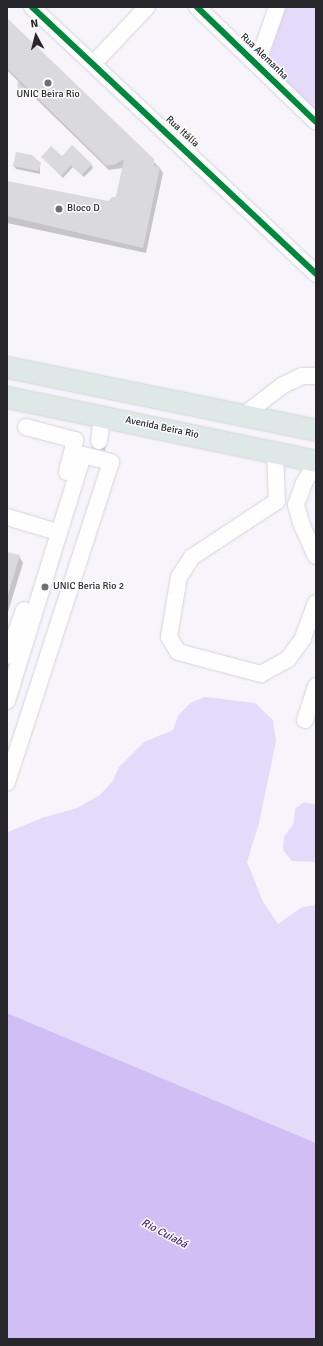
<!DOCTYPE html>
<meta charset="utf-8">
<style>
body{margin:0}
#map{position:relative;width:323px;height:1346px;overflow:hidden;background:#f7f5fb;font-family:Signika,sans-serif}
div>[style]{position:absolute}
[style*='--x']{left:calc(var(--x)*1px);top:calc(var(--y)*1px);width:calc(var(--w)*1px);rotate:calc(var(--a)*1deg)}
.green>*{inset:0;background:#e4dafa}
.water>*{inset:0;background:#d0bef4}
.shadow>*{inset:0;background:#0003}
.building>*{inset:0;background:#dad9de}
.roads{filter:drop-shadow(0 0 1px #d4d3d8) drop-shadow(0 0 1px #d4d3d8)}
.minor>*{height:16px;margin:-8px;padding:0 8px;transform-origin:8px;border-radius:8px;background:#fefefe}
.major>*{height:21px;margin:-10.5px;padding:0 10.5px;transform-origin:10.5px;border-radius:10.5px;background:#dee8e6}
.cycleway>*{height:6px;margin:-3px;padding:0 3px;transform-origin:3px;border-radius:3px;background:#00873e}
.dots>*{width:11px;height:11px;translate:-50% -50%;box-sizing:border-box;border:2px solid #fff;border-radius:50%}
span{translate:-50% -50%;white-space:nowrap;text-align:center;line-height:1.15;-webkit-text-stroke:3px #fff;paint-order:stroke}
.street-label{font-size:10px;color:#27262b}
.poi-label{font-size:10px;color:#27262b}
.left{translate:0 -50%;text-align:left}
.water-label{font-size:11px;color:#4c297d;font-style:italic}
.frame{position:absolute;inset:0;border:8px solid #27262b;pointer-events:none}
.north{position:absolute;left:16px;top:16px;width:40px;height:40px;-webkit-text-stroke:3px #fff;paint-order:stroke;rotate:353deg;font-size:11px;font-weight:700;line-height:16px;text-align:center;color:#27262b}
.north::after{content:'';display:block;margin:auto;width:14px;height:18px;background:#27262b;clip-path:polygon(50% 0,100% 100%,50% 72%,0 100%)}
</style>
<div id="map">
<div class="green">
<div style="clip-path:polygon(285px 7px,316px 7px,316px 113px,267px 64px)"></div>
<div style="clip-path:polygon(205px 697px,255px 703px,273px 720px,276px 741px,259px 823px,247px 862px,263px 902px,278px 924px,302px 907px,316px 905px,316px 1143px,7px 1013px,8px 832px,42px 818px,77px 808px,100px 795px,112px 782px,119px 767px,144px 742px,173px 730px,178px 716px,190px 703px)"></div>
<div style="clip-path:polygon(304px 802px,316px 805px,316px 862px,292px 861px,283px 850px,284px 837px,294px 823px,295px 809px)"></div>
</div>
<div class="water">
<div style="clip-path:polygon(7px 1013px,316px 1143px,316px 1339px,7px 1339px)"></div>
</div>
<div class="shadow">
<div style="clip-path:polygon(7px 19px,160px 168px,163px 173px,146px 253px,7px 223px,7px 182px,108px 203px,115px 201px,123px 168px,109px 170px,29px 92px,21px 91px,19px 82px,7px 70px)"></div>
<div style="clip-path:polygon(42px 157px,62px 158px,91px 164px,93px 168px,84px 177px,73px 167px,63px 178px)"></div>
<div style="clip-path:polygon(40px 164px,40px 174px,16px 169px,14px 166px)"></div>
<div style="clip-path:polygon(92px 440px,106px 443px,105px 451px,92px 447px)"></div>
<div style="clip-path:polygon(7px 553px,19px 556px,23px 563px,7px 615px)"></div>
</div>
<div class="building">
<div style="clip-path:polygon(7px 18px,154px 159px,154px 166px,160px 167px,143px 248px,7px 216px,7px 181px,108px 201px,112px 197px,116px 197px,124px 159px,114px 165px,106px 165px,7px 68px)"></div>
<div style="clip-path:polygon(17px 81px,30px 93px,23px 93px,18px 89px)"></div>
<div style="clip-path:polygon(72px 145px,92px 164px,82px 175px,71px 165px,61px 176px,41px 157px,51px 146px,62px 156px)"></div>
<div style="clip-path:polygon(16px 152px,32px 155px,41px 163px,39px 171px,13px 166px)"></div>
<div style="clip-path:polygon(7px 552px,20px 555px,7px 598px)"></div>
</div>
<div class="roads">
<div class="minor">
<div style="--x:32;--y:7;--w:390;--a:43.2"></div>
<div style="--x:197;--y:7;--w:165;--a:44"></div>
<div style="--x:94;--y:63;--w:77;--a:-46.6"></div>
<div style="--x:257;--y:64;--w:60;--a:-70.7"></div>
<div style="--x:244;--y:415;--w:49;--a:-37.6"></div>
<div style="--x:283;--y:385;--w:21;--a:-25"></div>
<div style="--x:302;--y:376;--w:14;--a:0"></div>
<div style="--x:26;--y:427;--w:51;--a:14.9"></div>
<div style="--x:75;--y:440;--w:33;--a:104"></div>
<div style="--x:99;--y:441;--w:25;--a:-83"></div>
<div style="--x:275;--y:452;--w:49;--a:87.7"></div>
<div style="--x:277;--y:501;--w:102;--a:146.6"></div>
<div style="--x:192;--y:557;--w:24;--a:123"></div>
<div style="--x:179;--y:577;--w:61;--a:99.5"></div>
<div style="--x:169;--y:637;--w:17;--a:59"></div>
<div style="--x:178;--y:652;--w:86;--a:14.8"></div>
<div style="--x:261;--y:674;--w:31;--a:-29"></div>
<div style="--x:288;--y:659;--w:26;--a:-54"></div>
<div style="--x:303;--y:638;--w:37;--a:-70"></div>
<div style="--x:316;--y:463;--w:23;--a:121"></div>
<div style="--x:304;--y:483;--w:23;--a:110"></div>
<div style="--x:296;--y:505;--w:19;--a:74"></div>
<div style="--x:301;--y:523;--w:36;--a:66"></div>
<div style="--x:7;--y:517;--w:46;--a:16.5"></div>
<div style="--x:7;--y:656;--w:49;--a:-69.7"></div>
<div style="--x:7;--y:701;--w:257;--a:-72.8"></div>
<div style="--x:83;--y:455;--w:29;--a:14"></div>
<div style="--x:111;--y:462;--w:337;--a:108"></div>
<div style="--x:305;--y:720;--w:36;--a:-72"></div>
</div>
<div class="major">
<div style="--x:7;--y:367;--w:315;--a:11.5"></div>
<div style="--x:7;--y:397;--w:316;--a:11.7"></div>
</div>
</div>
<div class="cycleway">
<div style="--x:32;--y:7;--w:390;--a:43.2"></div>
<div style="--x:197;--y:7;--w:165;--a:44"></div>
</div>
<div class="dots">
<div style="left:48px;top:83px;background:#706e74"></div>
<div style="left:59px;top:209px;background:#706e74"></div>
<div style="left:45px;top:587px;background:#706e74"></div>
</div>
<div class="street-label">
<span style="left:264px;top:57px;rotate:44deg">Rua Alemanha</span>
<span style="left:182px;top:132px;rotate:43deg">Rua Itália</span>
<span style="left:162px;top:428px;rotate:12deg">Avenida Beira Rio</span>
</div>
<div class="poi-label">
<span style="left:48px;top:95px">UNIC Beira Rio</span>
<span class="left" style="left:67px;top:209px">Bloco D</span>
<span class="left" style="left:53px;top:587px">UNIC Beria Rio 2</span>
</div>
<div class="water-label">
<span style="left:164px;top:1234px;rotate:28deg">Rio Cuiabá</span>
</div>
<div class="frame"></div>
<div class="north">N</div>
</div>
